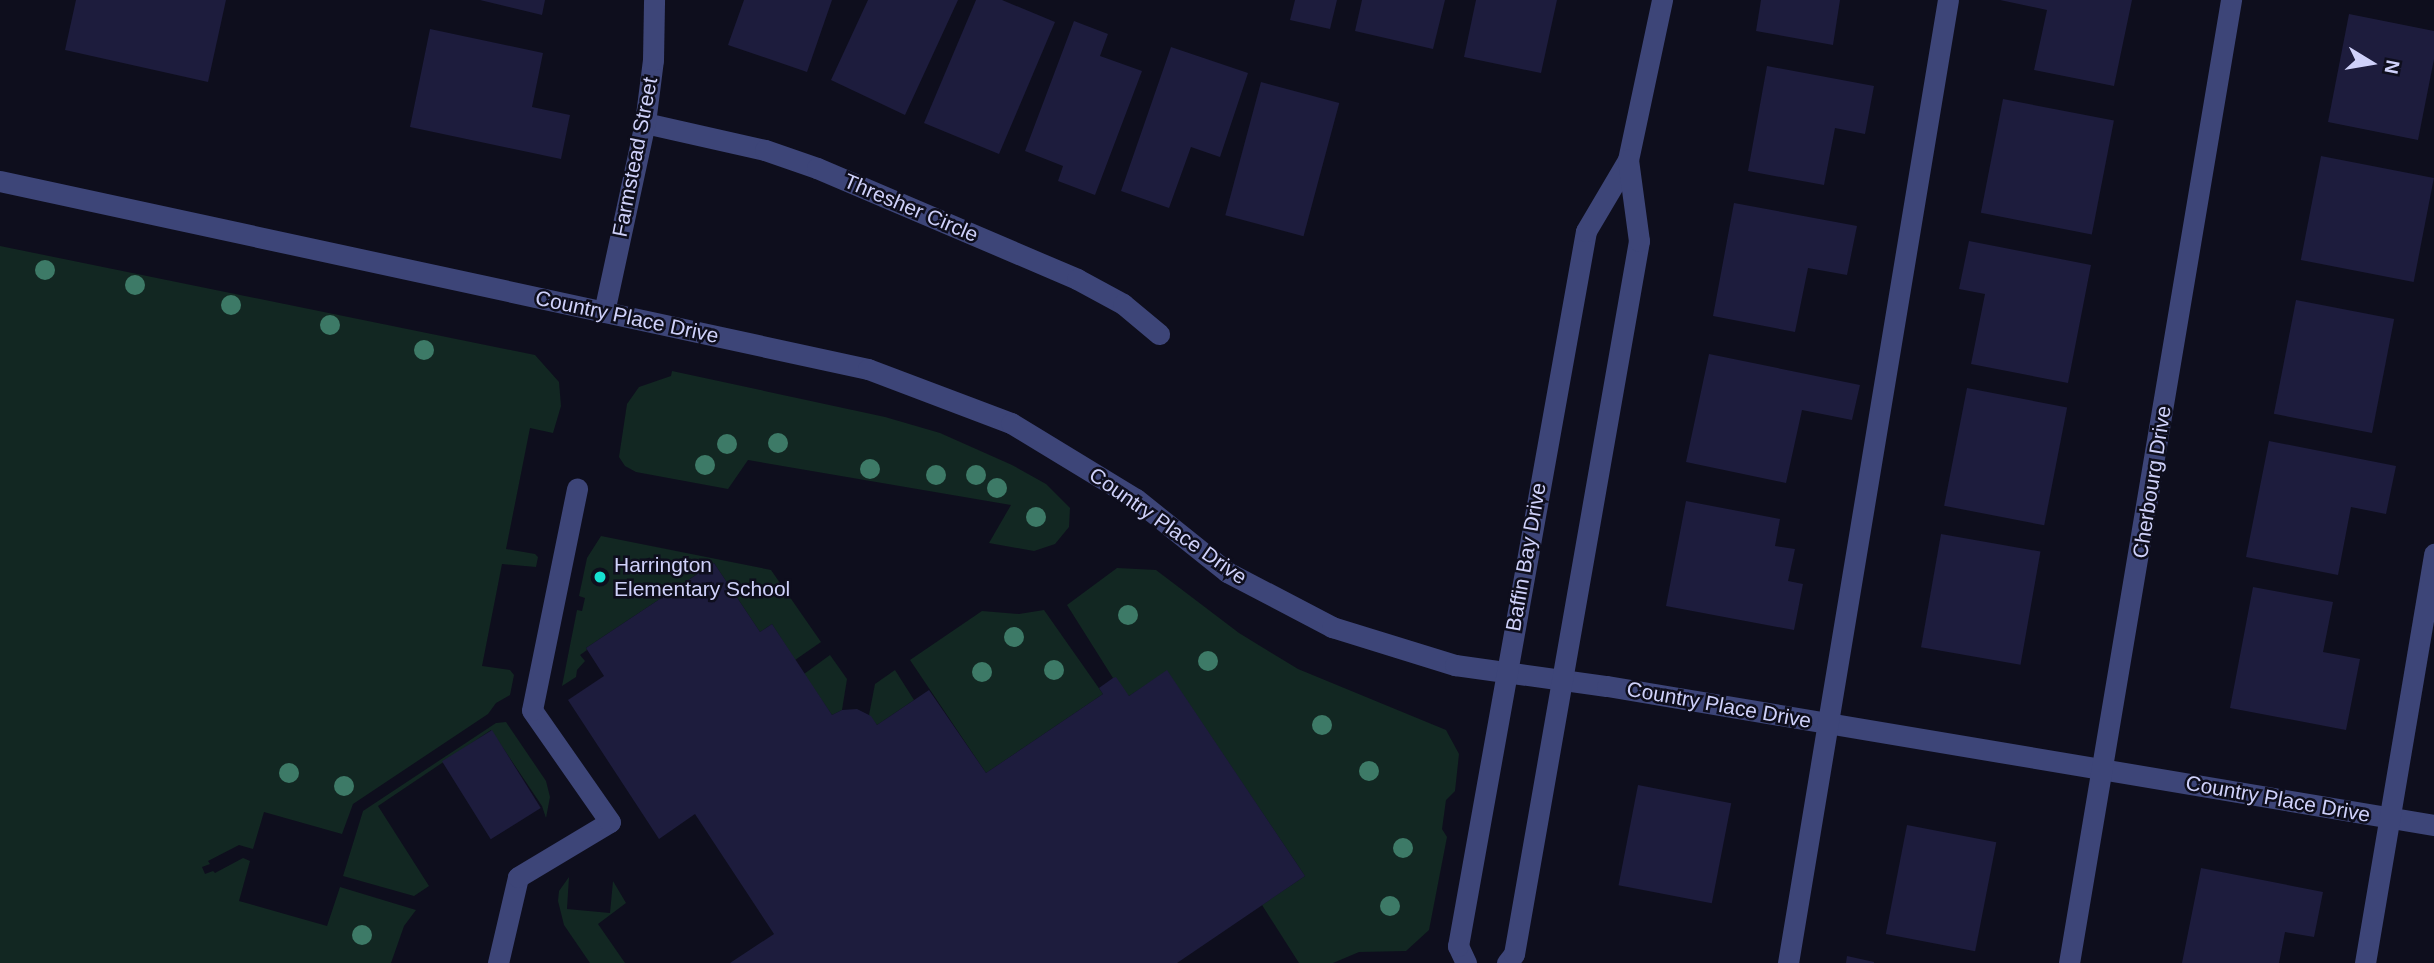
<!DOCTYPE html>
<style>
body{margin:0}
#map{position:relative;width:2434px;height:963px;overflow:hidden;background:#0e0e1d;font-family:Helvetica,sans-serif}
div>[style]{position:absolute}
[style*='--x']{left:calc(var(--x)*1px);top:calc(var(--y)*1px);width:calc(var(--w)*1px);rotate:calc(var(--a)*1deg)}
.green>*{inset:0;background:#122722}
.building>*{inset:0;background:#1d1c3d;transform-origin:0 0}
.minor>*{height:21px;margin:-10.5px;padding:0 10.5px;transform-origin:10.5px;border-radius:10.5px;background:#3d4578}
.trees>*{width:20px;height:20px;margin:-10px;border-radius:50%;background:#3d7a67}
.dots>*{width:19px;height:19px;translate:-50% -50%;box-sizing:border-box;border:4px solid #0e0e1d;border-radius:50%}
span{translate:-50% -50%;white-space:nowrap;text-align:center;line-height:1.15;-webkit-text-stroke:5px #0e0e1d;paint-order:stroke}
.street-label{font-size:21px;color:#cfd1fa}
.poi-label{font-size:21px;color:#cfd1fa}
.left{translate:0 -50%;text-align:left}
.north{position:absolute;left:2336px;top:28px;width:70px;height:70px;-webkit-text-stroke:5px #0e0e1d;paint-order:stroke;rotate:101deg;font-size:19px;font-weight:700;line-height:28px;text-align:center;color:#cfd1fa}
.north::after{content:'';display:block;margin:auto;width:24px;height:32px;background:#cfd1fa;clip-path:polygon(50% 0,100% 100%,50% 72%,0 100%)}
</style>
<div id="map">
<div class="green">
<div style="clip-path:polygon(0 246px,535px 355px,559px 382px,561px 406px,553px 433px,530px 428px,506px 549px,535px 554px,538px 557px,536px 567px,502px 564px,482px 666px,510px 670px,514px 675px,510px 695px,496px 703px,488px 714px,353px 804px,342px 834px,264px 812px,253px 849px,239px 845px,208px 861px,210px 864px,202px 867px,205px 874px,213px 871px,215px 873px,243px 858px,250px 861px,239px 901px,327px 926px,340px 887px,416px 910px,404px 926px,391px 963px,0 963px)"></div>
<div style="clip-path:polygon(672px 371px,885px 417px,940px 433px,1012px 465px,1046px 484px,1070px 508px,1069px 527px,1055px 544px,1034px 551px,989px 543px,1011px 505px,748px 460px,728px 489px,636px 472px,625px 466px,619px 457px,627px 404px,639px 387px,671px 376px)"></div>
<div style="clip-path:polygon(601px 536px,771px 570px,821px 642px,795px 660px,772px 624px,760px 632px,714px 563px,586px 648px,587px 650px,580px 655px,585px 661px,577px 670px,576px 677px,562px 686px,577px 610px,582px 611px,585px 598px,579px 596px,587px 558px)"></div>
<div style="clip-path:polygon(1117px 568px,1156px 570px,1239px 633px,1298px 669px,1446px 730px,1459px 754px,1455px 791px,1446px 800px,1442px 829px,1447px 837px,1429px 930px,1406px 951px,1359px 952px,1333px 963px,1299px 963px,1262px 905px,1305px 876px,1167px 671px,1129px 696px,1113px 678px,1067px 605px)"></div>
<div style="clip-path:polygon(1044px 610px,1103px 694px,986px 773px,910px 660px,982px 611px,1019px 614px)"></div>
<div style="clip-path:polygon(830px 655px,847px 679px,842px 710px,832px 715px,804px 674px)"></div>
<div style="clip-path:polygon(895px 670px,914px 700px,877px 725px,869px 715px,875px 684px)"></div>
<div style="clip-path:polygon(506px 722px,546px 781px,550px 797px,546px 818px,542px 806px,491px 730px,378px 806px,429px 886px,414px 896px,343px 876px,363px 811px,496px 723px)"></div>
<div style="clip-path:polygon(569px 877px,567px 909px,610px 913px,613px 881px,626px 903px,598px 924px,625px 963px,590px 963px,564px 925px,558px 901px,559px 891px)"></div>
</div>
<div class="building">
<div style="clip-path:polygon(76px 0,226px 0,208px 82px,65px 50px)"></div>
<div style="clip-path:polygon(480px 0,545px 0,542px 15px)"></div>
<div style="clip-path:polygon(744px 0,832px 0,807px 72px,728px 45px)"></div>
<div style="clip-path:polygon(868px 0,958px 0,905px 115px,831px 80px)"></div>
<div style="clip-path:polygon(976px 0,1002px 0,1055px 22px,999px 154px,924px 123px)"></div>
<div style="clip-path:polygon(1295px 0,1337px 0,1330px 29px,1290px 20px)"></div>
<div style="clip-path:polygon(1362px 0,1445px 0,1433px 49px,1355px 31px)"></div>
<div style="clip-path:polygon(1476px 0,1557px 0,1541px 73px,1464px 57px)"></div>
<div style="clip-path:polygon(1761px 0,1840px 0,1833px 45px,1756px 31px)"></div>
<div style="clip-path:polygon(2000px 0,2132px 0,2114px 86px,2034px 70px,2047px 10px)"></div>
<div style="clip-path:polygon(2349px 14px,2434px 31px,2434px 59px,2418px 140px,2328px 122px)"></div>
<div style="clip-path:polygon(1074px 21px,1108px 34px,1100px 56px,1142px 71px,1095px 195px,1058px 181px,1063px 166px,1025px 151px)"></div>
<div style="clip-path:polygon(430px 29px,543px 53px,532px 107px,570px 115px,561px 159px,410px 127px)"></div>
<div style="clip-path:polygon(1171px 47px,1248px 73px,1220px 157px,1191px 147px,1169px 208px,1121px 191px)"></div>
<div style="clip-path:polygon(1767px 66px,1874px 86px,1865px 134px,1835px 128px,1824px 185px,1748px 171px)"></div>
<div style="left:1261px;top:82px;width:81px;height:138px;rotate:15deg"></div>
<div style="left:2003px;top:99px;width:113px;height:116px;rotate:11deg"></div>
<div style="left:2321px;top:156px;width:115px;height:106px;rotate:11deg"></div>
<div style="clip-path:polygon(1734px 203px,1857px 226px,1847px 275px,1808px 268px,1795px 332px,1713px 316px)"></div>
<div style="clip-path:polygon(1969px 241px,2091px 265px,2068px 383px,1971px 364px,1985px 294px,1959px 289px)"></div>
<div style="left:2296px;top:300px;width:100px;height:116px;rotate:11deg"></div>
<div style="clip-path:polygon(1709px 354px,1860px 385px,1852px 420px,1802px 410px,1786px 483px,1686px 462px)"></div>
<div style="left:1967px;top:388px;width:102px;height:120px;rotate:11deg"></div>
<div style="clip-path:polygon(2269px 441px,2396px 466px,2386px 514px,2351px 507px,2338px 575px,2246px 557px)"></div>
<div style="clip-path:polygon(1686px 501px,1780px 519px,1775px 546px,1795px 549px,1788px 581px,1803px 584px,1794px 630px,1666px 606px)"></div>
<div style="left:1941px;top:534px;width:101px;height:115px;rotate:10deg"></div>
<div style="clip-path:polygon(714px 563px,760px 632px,772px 624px,832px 715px,842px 710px,857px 709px,871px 716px,877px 725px,929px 690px,986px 773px,1103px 694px,1099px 688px,1113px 678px,1116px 677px,1129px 696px,1167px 670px,1305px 876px,1177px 963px,730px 963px,774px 934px,695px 814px,659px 839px,568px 700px,604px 676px,586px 648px)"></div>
<div style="clip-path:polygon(2253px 587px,2333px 602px,2323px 652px,2360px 659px,2346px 730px,2230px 708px)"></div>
<div style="left:492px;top:730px;width:92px;height:59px;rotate:58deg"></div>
<div style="left:1638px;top:785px;width:95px;height:102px;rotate:11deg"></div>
<div style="left:1907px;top:825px;width:91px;height:111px;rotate:11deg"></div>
<div style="clip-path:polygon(2201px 868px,2323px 892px,2314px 937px,2285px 932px,2279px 963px,2182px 963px)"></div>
<div style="clip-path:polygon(1847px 956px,1874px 962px,1874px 963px,1846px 963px)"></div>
</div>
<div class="minor">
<div style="--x:645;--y:123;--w:123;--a:12.7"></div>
<div style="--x:765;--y:150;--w:55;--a:19.1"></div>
<div style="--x:817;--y:168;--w:283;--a:23.1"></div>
<div style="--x:1077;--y:279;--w:52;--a:28.5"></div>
<div style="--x:1123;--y:304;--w:47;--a:39.8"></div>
<div style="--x:0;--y:181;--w:888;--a:12.22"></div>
<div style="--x:868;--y:369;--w:153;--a:20.7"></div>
<div style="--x:1011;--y:423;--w:146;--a:31.3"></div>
<div style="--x:1136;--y:499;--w:117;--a:38.7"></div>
<div style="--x:1227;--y:572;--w:119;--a:27.6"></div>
<div style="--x:1332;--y:627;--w:129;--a:17.2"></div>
<div style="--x:1455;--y:665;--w:153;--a:7.9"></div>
<div style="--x:1607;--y:686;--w:839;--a:9.54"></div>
<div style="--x:604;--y:312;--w:193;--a:-77.8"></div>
<div style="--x:645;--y:123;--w:64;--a:-82.8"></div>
<div style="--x:653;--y:60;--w:60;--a:-89"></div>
<div style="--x:498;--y:963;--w:88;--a:-76.9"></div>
<div style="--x:518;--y:877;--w:107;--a:-30.9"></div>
<div style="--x:610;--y:822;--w:136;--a:-124.9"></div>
<div style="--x:532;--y:710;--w:226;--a:-78.5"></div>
<div style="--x:1466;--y:963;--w:19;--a:-115"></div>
<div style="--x:1458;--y:946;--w:726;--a:-79.85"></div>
<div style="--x:1586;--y:231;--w:82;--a:-59.4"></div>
<div style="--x:1628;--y:160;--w:164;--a:-78"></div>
<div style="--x:1507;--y:963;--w:11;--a:-52"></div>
<div style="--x:1514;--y:954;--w:724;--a:-80.06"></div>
<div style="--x:1639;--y:241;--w:82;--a:-97.7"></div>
<div style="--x:1788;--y:963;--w:976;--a:-80.57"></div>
<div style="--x:2069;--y:963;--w:977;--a:-80.45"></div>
<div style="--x:2365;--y:963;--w:415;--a:-80.4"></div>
</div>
<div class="trees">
<div style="left:45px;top:270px"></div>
<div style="left:135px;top:285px"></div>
<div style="left:231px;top:305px"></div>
<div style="left:330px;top:325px"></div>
<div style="left:424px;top:350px"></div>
<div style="left:778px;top:443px"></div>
<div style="left:727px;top:444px"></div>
<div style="left:705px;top:465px"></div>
<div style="left:870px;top:469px"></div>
<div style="left:936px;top:475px"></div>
<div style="left:976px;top:475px"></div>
<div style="left:997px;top:488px"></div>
<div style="left:1036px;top:517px"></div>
<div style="left:1128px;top:615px"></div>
<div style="left:1014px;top:637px"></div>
<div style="left:1208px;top:661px"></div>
<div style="left:1054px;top:670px"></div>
<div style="left:982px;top:672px"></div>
<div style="left:1322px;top:725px"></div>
<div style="left:1369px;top:771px"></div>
<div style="left:289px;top:773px"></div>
<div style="left:344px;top:786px"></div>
<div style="left:1403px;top:848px"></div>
<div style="left:1390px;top:906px"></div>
<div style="left:362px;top:935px"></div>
</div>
<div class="dots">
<div style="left:600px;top:577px;background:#16e0d2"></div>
</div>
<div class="street-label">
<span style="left:635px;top:157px;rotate:-79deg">Farmstead Street</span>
<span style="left:911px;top:208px;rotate:23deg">Thresher Circle</span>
<span style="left:627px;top:317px;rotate:12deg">Country Place Drive</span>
<span style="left:2152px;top:482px;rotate:-81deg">Cherbourg Drive</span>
<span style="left:1168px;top:526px;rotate:35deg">Country Place Drive</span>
<span style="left:1526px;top:557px;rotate:-80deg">Baffin Bay Drive</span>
<span style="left:1719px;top:705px;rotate:10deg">Country Place Drive</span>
<span style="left:2278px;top:799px;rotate:10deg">Country Place Drive</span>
</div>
<div class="poi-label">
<span class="left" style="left:614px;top:577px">Harrington<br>Elementary School</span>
</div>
<div class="north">N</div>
</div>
